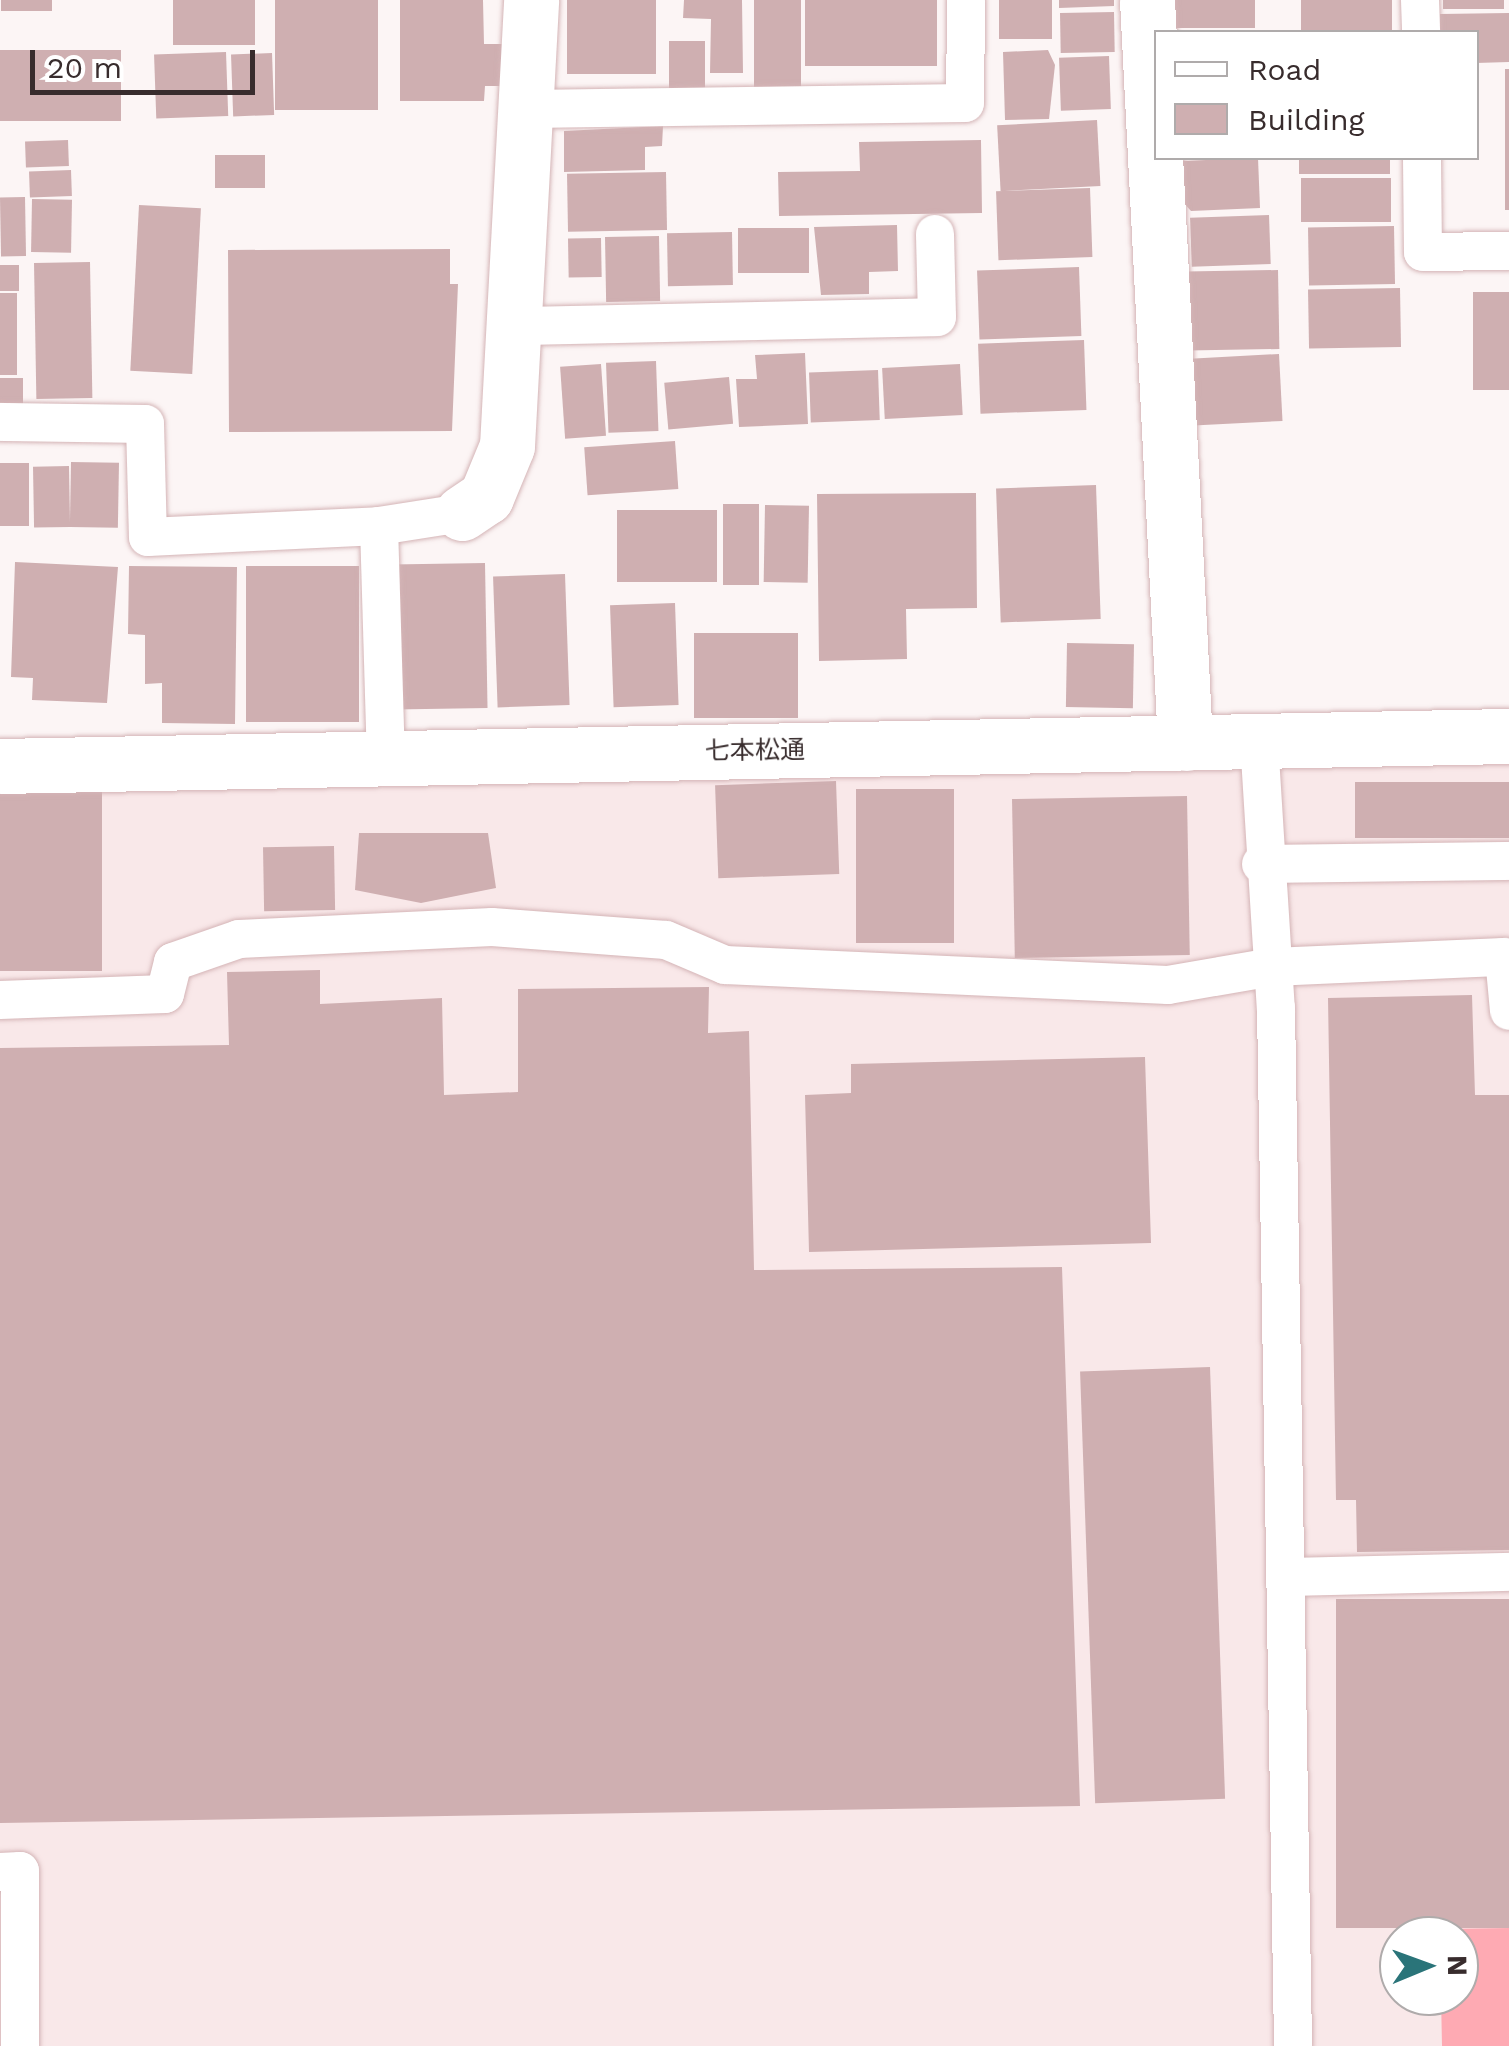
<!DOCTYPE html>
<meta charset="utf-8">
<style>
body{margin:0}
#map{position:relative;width:1509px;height:2046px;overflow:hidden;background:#fcf5f5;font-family:"Work Sans","Noto Sans JP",sans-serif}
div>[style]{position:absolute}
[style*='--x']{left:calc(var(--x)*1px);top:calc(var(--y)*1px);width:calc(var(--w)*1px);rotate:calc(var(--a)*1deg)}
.built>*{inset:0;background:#f9e8e9}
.green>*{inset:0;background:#feaab3}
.building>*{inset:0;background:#cfafb1;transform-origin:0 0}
.roads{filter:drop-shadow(0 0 2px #d4b4b6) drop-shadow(0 0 2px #d4b4b6)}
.service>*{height:38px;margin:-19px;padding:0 19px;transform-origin:19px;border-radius:19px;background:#fff}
.minor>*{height:55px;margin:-27.5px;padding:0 27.5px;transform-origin:27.5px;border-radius:27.5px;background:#fff}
span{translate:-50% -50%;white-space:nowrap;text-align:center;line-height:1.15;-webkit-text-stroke:10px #fff;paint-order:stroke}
.street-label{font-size:25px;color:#382c2d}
.legend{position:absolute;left:1154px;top:30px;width:325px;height:130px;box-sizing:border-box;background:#fff;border:2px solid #afabab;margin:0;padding:12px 18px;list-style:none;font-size:30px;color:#382c2d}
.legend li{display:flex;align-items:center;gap:20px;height:50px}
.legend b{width:50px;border:2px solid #afabab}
.north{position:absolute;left:1379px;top:1916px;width:100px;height:100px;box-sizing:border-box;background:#fff;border:2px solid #afabab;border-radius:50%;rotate:89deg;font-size:28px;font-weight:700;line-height:40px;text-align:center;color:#382c2d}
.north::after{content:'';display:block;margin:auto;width:35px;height:45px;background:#2a7479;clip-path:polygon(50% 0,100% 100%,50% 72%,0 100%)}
.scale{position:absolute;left:30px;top:50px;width:225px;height:45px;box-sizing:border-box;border:5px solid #382c2d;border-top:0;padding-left:12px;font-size:30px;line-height:35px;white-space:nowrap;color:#382c2d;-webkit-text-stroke:8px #fff;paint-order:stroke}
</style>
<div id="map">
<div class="built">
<div style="clip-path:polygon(evenodd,1509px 763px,1509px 2046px,0 2046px,0 790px,1509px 763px,1399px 1936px,1459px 1936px,1459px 1996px,1399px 1996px,1399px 1936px)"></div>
</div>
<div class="green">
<div style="clip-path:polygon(1509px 1928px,1509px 2046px,1442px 2046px,1441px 1996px,1459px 1996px,1459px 1936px,1441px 1929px)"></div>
</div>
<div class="building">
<div style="left:1px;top:0;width:51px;height:11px"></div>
<div style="left:173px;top:0;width:82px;height:45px"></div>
<div style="left:275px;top:0;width:103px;height:110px"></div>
<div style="clip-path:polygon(400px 0,483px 0,484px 44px,502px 44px,502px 86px,485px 86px,484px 101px,400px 101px)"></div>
<div style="left:567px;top:0;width:89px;height:74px"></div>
<div style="clip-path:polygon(684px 0,742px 0,743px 73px,710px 73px,711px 19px,683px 18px)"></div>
<div style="left:754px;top:0;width:47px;height:90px"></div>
<div style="left:805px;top:0;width:132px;height:66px"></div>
<div style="left:999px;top:0;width:53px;height:39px"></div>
<div style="clip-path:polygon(1059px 0,1114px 0,1114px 6px,1059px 8px)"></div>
<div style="left:1172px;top:0;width:83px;height:28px"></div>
<div style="left:1301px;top:0;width:91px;height:32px"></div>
<div style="left:1443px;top:0;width:61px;height:9px"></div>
<div style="left:1114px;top:12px;width:40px;height:54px;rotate:89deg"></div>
<div style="clip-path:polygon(1509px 13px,1509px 62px,1476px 63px,1476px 32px,1440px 32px,1440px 14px)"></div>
<div style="left:669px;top:41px;width:36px;height:55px"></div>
<div style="left:121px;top:50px;width:71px;height:121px;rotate:90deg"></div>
<div style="clip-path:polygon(1048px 50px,1055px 65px,1049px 119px,1005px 120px,1003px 52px)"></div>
<div style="left:226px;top:52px;width:64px;height:72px;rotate:88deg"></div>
<div style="left:272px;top:53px;width:62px;height:41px;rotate:88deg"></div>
<div style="left:1109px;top:56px;width:53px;height:50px;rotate:88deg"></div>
<div style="left:1505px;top:69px;width:4px;height:141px"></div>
<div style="left:1097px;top:120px;width:66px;height:100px;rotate:87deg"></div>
<div style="clip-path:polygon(663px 126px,662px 146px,645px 147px,645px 170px,564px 172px,564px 131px)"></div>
<div style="left:68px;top:140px;width:26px;height:43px;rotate:88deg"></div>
<div style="clip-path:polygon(981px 140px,982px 213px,779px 216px,778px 172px,860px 171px,859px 142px)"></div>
<div style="left:215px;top:155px;width:50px;height:33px"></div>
<div style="clip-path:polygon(1258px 158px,1260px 208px,1191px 211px,1182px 201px,1180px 161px)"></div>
<div style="left:1299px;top:158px;width:91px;height:16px"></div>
<div style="left:71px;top:170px;width:26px;height:42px;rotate:88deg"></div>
<div style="left:666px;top:172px;width:58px;height:99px;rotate:89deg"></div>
<div style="left:1301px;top:178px;width:90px;height:44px"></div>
<div style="left:1090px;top:188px;width:69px;height:94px;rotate:88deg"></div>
<div style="left:25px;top:197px;width:59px;height:25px;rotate:89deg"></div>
<div style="left:32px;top:199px;width:40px;height:53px;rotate:1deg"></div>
<div style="left:139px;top:205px;width:62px;height:166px;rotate:3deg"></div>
<div style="left:1269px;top:215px;width:49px;height:79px;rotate:88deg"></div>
<div style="clip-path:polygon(897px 225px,898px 271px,869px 272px,869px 294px,821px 295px,814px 227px)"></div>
<div style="left:1394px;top:226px;width:58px;height:86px;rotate:89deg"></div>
<div style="left:809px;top:228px;width:45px;height:71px;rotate:90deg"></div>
<div style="left:732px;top:232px;width:53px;height:65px;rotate:89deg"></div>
<div style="left:659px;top:236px;width:65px;height:54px;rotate:89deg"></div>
<div style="left:601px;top:238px;width:39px;height:33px;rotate:89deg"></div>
<div style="clip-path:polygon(450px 249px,450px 284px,458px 284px,452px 431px,229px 432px,228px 250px)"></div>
<div style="left:90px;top:262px;width:136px;height:56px;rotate:89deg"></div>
<div style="left:0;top:265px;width:19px;height:26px"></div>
<div style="left:1079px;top:267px;width:69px;height:102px;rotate:88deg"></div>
<div style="left:1278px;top:270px;width:79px;height:92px;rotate:89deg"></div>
<div style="left:1400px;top:288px;width:59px;height:92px;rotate:89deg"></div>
<div style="left:1509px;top:292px;width:98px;height:36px;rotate:90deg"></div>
<div style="left:0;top:293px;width:17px;height:82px"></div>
<div style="left:1084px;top:340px;width:70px;height:106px;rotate:88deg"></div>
<div style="clip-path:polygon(805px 353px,808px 424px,739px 427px,736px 379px,757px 379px,755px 355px)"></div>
<div style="left:1279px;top:354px;width:67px;height:89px;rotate:87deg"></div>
<div style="left:656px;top:361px;width:70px;height:50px;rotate:88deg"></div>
<div style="left:601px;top:364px;width:72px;height:41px;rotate:86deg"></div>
<div style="left:960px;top:364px;width:51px;height:78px;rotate:87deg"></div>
<div style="left:878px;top:370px;width:50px;height:69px;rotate:88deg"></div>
<div style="left:729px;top:377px;width:47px;height:65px;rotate:85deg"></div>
<div style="left:23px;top:378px;width:27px;height:23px;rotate:90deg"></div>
<div style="left:675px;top:441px;width:48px;height:91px;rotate:86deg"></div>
<div style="left:71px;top:462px;width:48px;height:65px;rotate:1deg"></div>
<div style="left:29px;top:463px;width:63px;height:29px;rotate:90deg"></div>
<div style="left:69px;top:466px;width:61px;height:36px;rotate:89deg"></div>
<div style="left:1096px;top:485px;width:134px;height:100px;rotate:88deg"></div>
<div style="clip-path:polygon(976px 493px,977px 608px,906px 609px,907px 659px,819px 661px,817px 494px)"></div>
<div style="left:723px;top:504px;width:36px;height:81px"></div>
<div style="left:765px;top:505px;width:44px;height:77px;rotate:1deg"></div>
<div style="left:617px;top:510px;width:100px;height:72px"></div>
<div style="clip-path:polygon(15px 562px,118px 567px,107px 703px,32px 700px,33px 678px,11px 677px)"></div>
<div style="left:485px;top:563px;width:145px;height:93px;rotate:89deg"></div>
<div style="clip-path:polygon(129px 566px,237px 567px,235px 724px,162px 723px,162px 683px,145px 684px,145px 635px,128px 634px)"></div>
<div style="left:359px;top:566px;width:156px;height:113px;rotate:90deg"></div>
<div style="left:565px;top:574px;width:131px;height:72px;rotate:88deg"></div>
<div style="left:675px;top:603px;width:102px;height:65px;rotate:88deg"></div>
<div style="left:694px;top:633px;width:104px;height:85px"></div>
<div style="left:1067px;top:643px;width:67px;height:64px;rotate:1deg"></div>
<div style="left:836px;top:781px;width:93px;height:121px;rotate:88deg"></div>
<div style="left:1509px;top:782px;width:56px;height:154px;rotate:90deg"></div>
<div style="left:954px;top:789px;width:154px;height:98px;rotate:90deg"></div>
<div style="left:0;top:792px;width:102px;height:179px"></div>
<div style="left:1187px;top:796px;width:159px;height:175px;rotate:89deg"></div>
<div style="clip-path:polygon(359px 833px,488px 833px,496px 888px,421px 903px,355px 890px)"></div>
<div style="left:334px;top:846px;width:64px;height:71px;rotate:89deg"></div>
<div style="clip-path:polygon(320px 970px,320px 1004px,442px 998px,444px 1095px,518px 1092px,518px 989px,709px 987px,708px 1033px,749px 1031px,754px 1270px,1062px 1267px,1080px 1806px,0 1823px,0 1048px,229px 1045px,227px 972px)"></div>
<div style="clip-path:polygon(1472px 995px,1475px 1095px,1509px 1095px,1509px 1550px,1357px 1552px,1356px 1500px,1336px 1500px,1328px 998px)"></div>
<div style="clip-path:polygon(1145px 1057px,1151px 1243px,809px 1252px,805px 1095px,851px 1093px,851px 1064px)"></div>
<div style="left:1210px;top:1367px;width:432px;height:130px;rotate:88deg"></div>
<div style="left:1509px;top:1599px;width:329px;height:173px;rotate:90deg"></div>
</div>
<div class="roads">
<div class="service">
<div style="--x:1420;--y:0;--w:32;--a:88"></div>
<div style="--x:528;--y:109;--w:437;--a:-0.8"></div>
<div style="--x:965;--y:103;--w:103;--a:-89.4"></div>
<div style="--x:1422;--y:158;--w:94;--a:89.4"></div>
<div style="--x:1423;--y:252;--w:86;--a:-0.7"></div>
<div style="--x:520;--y:326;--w:417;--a:-1.2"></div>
<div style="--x:937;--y:317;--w:83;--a:-91.4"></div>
<div style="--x:0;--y:422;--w:145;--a:0.8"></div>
<div style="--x:145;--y:424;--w:113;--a:88.5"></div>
<div style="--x:148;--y:537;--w:231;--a:-2.7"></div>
<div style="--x:379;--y:526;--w:84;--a:-8.9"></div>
<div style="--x:379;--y:526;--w:232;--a:88.3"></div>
<div style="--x:1259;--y:741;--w:268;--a:86.4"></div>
<div style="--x:1276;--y:1008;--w:1038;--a:89.06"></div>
<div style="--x:1261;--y:864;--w:248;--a:-0.7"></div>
<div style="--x:0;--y:1000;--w:165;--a:-2.1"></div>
<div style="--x:165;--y:994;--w:33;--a:-76"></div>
<div style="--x:173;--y:962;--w:70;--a:-19.2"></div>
<div style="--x:239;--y:939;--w:253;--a:-2.7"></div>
<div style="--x:492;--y:927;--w:174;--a:4.3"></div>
<div style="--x:666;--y:940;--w:64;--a:23"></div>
<div style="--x:725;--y:965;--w:443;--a:2.6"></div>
<div style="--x:1168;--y:985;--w:106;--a:-9.8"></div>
<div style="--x:1272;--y:967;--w:232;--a:-2.5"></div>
<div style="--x:1504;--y:957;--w:54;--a:84.7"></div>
<div style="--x:1286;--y:1577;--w:223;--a:-1.3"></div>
<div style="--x:0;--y:1872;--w:20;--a:-3"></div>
<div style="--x:20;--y:1871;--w:175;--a:90"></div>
</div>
<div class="minor">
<div style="--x:1147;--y:0;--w:744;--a:87.07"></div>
<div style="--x:462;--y:513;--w:29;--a:-34"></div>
<div style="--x:486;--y:497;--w:55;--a:-67.6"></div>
<div style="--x:507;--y:446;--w:447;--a:-86.9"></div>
<div style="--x:0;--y:766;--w:1509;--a:-1.14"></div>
</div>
</div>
<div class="street-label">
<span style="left:755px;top:751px;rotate:-1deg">七本松通</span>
</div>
<ul class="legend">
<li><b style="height:12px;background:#fff"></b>Road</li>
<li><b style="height:28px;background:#cfafb1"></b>Building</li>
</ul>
<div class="north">N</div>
<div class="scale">20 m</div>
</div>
